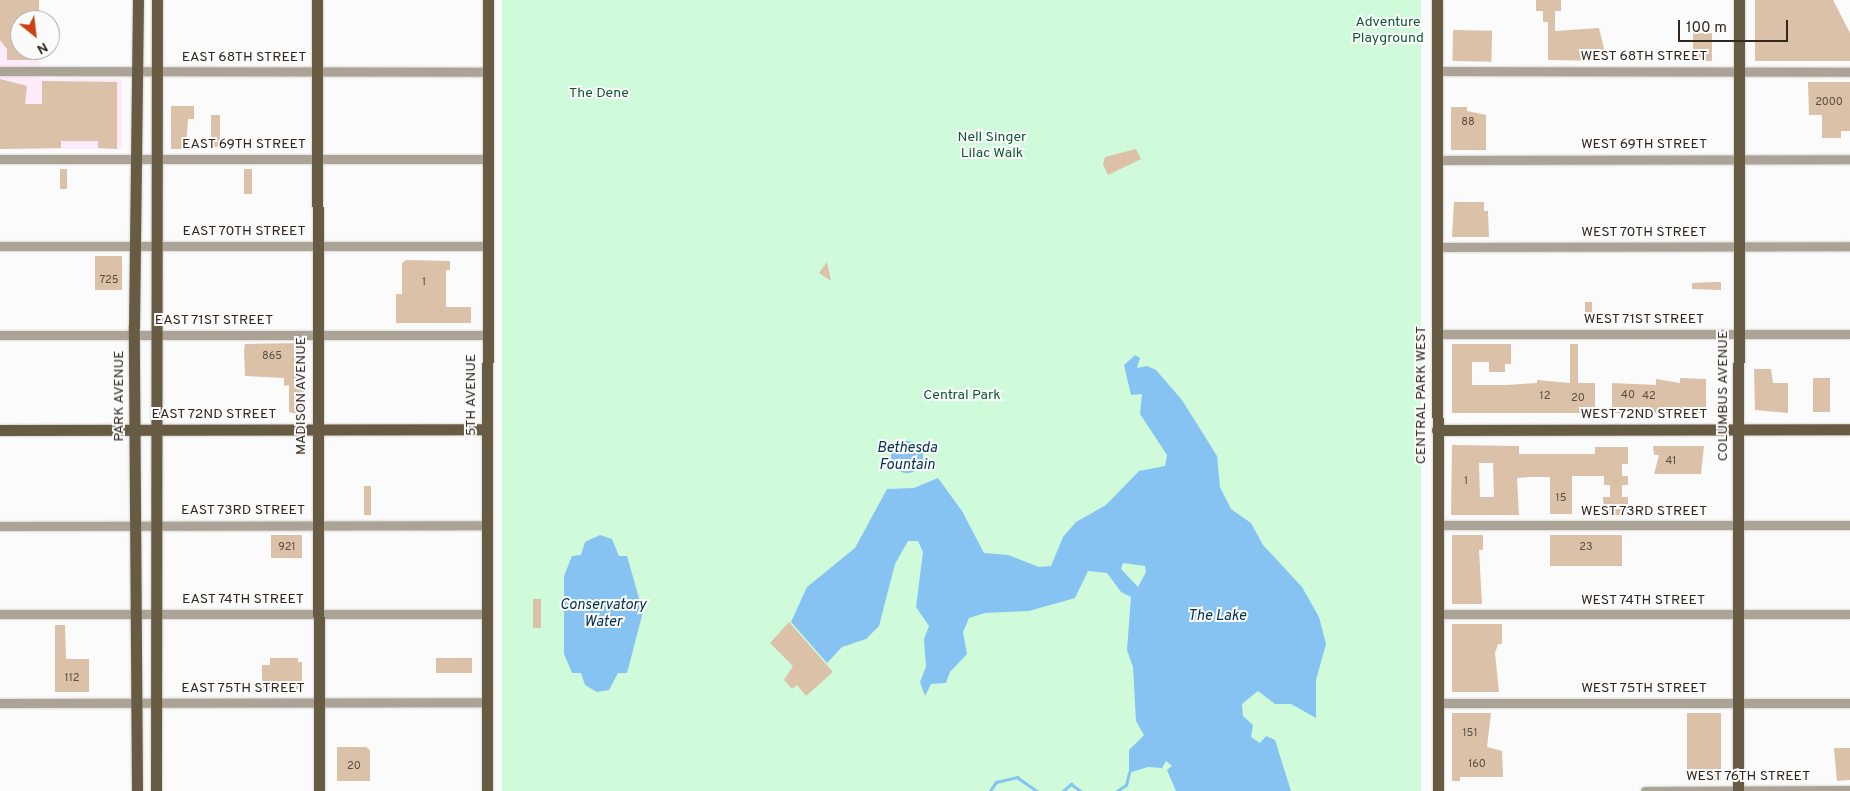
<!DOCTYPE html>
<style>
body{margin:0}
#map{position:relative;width:1850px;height:791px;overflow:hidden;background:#fbfbfb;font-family:Overpass,sans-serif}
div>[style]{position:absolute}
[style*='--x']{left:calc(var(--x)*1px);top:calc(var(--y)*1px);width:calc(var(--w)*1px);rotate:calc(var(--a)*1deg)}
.education>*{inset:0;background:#fdebfc}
.green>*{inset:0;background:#cffbdb;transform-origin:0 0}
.water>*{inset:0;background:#86c3f2}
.round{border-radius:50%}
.stream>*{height:2.5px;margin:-1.25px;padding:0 1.25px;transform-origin:1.25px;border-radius:1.25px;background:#86c3f2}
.building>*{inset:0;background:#dac1a7;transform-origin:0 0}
.roads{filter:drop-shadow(0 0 1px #d7d5d3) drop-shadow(0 0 1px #d7d5d3)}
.minor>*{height:9px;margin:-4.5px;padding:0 4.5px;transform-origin:4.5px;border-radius:4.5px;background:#aaa396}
.major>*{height:11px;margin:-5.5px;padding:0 5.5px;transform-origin:5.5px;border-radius:5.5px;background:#675b44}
span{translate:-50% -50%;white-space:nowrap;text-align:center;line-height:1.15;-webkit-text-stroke:4px #fbfbfb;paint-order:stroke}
.number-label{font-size:11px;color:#5c4e40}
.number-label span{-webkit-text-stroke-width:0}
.park-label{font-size:14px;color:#0e5a31}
.street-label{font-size:14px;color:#32281e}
.water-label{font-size:15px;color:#003351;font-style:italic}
.north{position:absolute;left:10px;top:10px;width:50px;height:50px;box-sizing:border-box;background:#fbfbfb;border:1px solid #aba7a3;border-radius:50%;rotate:151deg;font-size:14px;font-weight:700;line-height:20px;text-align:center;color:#32281e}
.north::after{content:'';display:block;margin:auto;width:18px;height:22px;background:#c9420f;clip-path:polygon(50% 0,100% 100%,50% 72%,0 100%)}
.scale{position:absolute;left:1678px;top:20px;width:110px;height:22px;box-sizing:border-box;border:2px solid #32281e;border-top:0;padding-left:6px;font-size:15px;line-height:18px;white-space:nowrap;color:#32281e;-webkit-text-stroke:4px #fbfbfb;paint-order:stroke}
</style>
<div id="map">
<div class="education">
<div style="clip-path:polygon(0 0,39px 0,39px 20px,20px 20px,20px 50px,39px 50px,39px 79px,122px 79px,122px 149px,0 149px)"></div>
</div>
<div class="green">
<div style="left:502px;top:0;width:919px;height:791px"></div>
</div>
<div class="water">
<div style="clip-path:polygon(evenodd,1135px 355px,1140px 358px,1137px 368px,1147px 366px,1156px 370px,1182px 400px,1217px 456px,1220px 487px,1231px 509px,1251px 523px,1263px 545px,1302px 587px,1319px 617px,1326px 644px,1316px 680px,1316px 718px,1291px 704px,1275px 704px,1258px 691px,1242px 704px,1243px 716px,1253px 725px,1251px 737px,1260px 743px,1266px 736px,1275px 740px,1291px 791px,1176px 791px,1167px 770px,1172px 766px,1166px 761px,1162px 768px,1148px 767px,1129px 773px,1129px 750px,1144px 735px,1136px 721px,1133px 667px,1127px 650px,1131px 597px,1121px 592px,1107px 573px,1088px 571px,1075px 598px,1029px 611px,985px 613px,969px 618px,963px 632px,967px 654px,950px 672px,946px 683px,931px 684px,925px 696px,920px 682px,926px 667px,924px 639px,929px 626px,916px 607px,923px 552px,918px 541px,908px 541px,895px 564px,879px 626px,866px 639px,842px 647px,827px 663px,791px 622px,807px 587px,855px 548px,887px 489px,914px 488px,938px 478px,962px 511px,984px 553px,1008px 555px,1039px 567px,1051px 566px,1063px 537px,1076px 522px,1106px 505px,1139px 471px,1165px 466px,1167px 455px,1140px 414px,1142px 394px,1131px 395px,1124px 365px,1135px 355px,1123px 563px,1145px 566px,1146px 572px,1138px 587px,1121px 569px,1123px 563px)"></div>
<div class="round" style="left:891px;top:441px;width:32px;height:32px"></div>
<div style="clip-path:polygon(600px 535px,612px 539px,619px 556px,627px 556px,643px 612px,627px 673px,618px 673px,609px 690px,597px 692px,585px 685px,581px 673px,572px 673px,564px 654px,564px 576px,572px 556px,581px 555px,585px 542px)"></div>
</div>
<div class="stream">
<div style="--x:990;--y:791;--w:11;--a:-56"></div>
<div style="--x:996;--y:782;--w:22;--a:-13"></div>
<div style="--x:1017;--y:777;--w:24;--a:35"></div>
<div style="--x:1063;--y:791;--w:11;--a:-41"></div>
<div style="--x:1071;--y:784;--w:12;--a:35"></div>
<div style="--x:1117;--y:791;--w:11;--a:-34"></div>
<div style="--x:1126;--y:785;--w:12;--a:-76"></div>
</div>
<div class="building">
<div style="clip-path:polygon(0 0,39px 0,39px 20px,20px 20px,20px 50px,39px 50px,39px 60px,7px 60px,7px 49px,0 40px)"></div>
<div style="clip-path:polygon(1536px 0,1561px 0,1561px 11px,1555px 11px,1555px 31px,1599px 28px,1607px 61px,1548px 60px,1548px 22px,1543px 22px,1543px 11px,1536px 11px)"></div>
<div style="clip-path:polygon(1755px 0,1833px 0,1850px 33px,1850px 61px,1755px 61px)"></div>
<div style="left:1453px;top:30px;width:39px;height:31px;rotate:1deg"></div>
<div style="left:1693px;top:33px;width:19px;height:28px"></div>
<div style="clip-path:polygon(0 79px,27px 86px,25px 104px,42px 104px,42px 81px,117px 82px,117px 149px,98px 148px,98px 141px,61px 141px,61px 148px,0 149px)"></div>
<div style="clip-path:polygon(1808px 82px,1850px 82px,1850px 131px,1841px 131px,1841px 138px,1822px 138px,1822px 115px,1809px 115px)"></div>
<div style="clip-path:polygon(171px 106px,194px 106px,194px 119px,188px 119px,186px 149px,171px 149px)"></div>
<div style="clip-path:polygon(1451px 107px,1467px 107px,1467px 111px,1486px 115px,1486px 150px,1451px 150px)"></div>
<div style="left:211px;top:115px;width:9px;height:32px"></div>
<div style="clip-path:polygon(1136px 149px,1141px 159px,1108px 175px,1103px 164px,1105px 157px)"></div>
<div style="left:60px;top:169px;width:7px;height:20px"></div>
<div style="left:244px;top:169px;width:8px;height:25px"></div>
<div style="clip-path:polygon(1454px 202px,1484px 202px,1484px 211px,1488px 211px,1489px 237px,1452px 237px)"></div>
<div style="left:95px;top:256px;width:27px;height:34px"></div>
<div style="clip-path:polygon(406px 260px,450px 261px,450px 270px,446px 270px,446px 307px,471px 307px,471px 323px,396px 323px,396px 294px,402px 294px,402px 263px)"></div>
<div style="clip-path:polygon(827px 262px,831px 281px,819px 273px)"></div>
<div style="clip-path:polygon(1713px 282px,1721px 282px,1721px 290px,1692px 289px,1692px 283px)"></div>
<div style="left:1585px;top:302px;width:7px;height:20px"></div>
<div style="clip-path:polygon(301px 343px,305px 409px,297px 414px,289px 412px,289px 385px,284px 386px,284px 378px,245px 376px,244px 350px,245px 344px)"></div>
<div style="clip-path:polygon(1452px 344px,1511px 344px,1511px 364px,1505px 364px,1505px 372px,1489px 372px,1489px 362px,1472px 362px,1472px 385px,1506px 385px,1537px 383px,1537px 380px,1570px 383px,1570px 344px,1578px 344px,1578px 383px,1595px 383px,1595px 413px,1452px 413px)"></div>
<div style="clip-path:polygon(1754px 369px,1771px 369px,1773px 383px,1788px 383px,1788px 413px,1755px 410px)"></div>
<div style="clip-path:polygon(1680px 378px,1706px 379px,1706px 413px,1612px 413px,1612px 383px,1656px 385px,1656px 379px,1680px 383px)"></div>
<div style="left:1813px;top:378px;width:17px;height:34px"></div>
<div style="clip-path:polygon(evenodd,1452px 445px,1519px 446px,1519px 454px,1595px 454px,1595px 447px,1628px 447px,1628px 464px,1622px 464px,1622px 476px,1628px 476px,1628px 485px,1622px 485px,1622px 497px,1628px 497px,1628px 515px,1604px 515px,1603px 497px,1610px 497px,1610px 485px,1604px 485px,1604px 476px,1572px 476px,1572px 514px,1550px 514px,1550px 477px,1531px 477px,1517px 478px,1519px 515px,1451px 515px,1452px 445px,1479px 463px,1493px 463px,1494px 497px,1480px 497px,1479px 463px)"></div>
<div style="clip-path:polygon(1653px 446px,1704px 446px,1701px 474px,1654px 474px,1659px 455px,1654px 455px)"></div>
<div style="left:364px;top:486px;width:7px;height:29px"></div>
<div style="left:271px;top:535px;width:31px;height:23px"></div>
<div style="clip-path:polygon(1452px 535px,1483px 535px,1483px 550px,1479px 550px,1482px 604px,1452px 604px)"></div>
<div style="left:1550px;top:535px;width:72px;height:31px"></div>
<div style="left:533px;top:599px;width:8px;height:29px"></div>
<div style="clip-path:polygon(789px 622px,833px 672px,806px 696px,797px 685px,792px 689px,784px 680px,793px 666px,770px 643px)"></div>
<div style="clip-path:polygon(1452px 624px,1502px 624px,1502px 644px,1498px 644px,1495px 653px,1499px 692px,1452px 692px)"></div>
<div style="clip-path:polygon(55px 625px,65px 625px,66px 659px,89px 659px,89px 692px,55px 692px)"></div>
<div style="clip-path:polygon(270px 658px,298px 658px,298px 662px,302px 662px,302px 690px,262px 690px,262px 665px,270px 665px)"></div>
<div style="left:472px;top:658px;width:15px;height:36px;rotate:90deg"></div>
<div style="clip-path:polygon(1452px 713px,1491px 713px,1487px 747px,1502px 751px,1503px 777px,1460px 777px,1460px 781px,1452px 781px)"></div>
<div style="left:1687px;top:713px;width:34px;height:68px"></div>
<div style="clip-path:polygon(337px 747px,366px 747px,370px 750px,370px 781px,337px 781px)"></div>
<div style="clip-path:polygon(1834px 748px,1850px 748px,1850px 780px,1837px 781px)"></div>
</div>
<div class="roads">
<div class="minor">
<div style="--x:0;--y:71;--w:488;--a:0.1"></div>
<div style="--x:1437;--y:71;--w:413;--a:0.1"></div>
<div style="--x:0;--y:159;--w:488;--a:0"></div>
<div style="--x:1437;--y:160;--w:413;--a:-0.1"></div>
<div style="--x:0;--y:246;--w:488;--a:0"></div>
<div style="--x:1438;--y:247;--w:412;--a:-0.1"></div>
<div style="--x:1437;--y:334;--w:413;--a:0"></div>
<div style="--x:0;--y:335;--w:488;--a:0"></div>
<div style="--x:1437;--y:525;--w:413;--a:0"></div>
<div style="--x:0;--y:526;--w:487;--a:-0.1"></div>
<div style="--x:0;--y:614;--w:487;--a:0"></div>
<div style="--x:1437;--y:614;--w:413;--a:0"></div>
<div style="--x:0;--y:703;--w:487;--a:-0.1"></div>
<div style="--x:1437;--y:703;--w:413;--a:0"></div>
<div style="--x:1645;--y:791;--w:205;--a:-0.3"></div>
</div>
<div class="major">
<div style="--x:317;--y:0;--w:791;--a:89.86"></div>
<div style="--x:1437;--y:0;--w:791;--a:89.93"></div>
<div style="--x:0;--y:430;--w:487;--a:-0.1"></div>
<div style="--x:1437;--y:430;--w:413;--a:-0.1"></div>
<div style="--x:137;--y:791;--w:465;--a:-90.4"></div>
<div style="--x:134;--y:326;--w:326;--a:-89.3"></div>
<div style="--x:156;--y:791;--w:791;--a:-89.93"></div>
<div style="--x:487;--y:791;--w:791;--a:-89.93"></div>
<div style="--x:1738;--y:791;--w:791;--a:-89.93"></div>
</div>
</div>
<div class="number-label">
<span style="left:1829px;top:102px">2000</span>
<span style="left:1468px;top:122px">88</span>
<span style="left:109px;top:280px">725</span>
<span style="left:424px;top:282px">1</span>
<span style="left:272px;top:356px">865</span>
<span style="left:1628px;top:395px">40</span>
<span style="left:1545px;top:396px">12</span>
<span style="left:1649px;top:396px">42</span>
<span style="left:1578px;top:398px">20</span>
<span style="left:1671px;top:461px">41</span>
<span style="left:1466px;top:481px">1</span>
<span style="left:1561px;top:498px">15</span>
<span style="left:287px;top:547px">921</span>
<span style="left:1586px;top:547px">23</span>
<span style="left:72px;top:678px">112</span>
<span style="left:1470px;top:733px">151</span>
<span style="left:1477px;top:764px">160</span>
<span style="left:354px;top:766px">20</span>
</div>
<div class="park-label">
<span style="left:1388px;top:31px">Adventure<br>Playground</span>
<span style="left:599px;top:94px">The Dene</span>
<span style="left:992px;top:146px">Nell Singer<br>Lilac Walk</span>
<span style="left:962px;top:396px">Central Park</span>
</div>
<div class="street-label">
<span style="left:1644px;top:57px">WEST 68TH STREET</span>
<span style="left:244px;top:58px">EAST 68TH STREET</span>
<span style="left:244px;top:145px">EAST 69TH STREET</span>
<span style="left:1644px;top:145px">WEST 69TH STREET</span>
<span style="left:244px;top:232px">EAST 70TH STREET</span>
<span style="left:1644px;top:233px">WEST 70TH STREET</span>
<span style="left:1644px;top:320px">WEST 71ST STREET</span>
<span style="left:214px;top:321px">EAST 71ST STREET</span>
<span style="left:472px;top:395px;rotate:-90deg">5TH AVENUE</span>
<span style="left:1422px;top:395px;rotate:-90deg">CENTRAL PARK WEST</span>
<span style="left:120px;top:396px;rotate:-90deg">PARK AVENUE</span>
<span style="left:302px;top:396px;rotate:-90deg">MADISON AVENUE</span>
<span style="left:1724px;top:396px;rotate:-90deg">COLUMBUS AVENUE</span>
<span style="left:214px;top:415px">EAST 72ND STREET</span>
<span style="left:1644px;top:415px">WEST 72ND STREET</span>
<span style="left:243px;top:511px">EAST 73RD STREET</span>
<span style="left:1644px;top:512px">WEST 73RD STREET</span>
<span style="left:243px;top:600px">EAST 74TH STREET</span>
<span style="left:1643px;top:601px">WEST 74TH STREET</span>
<span style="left:243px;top:689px">EAST 75TH STREET</span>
<span style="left:1644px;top:689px">WEST 75TH STREET</span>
<span style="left:1748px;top:777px">WEST 76TH STREET</span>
</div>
<div class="water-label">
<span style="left:907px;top:457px">Bethesda<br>Fountain</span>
<span style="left:603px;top:614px">Conservatory<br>Water</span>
<span style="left:1217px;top:617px">The Lake</span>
</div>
<div class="north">N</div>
<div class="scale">100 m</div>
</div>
